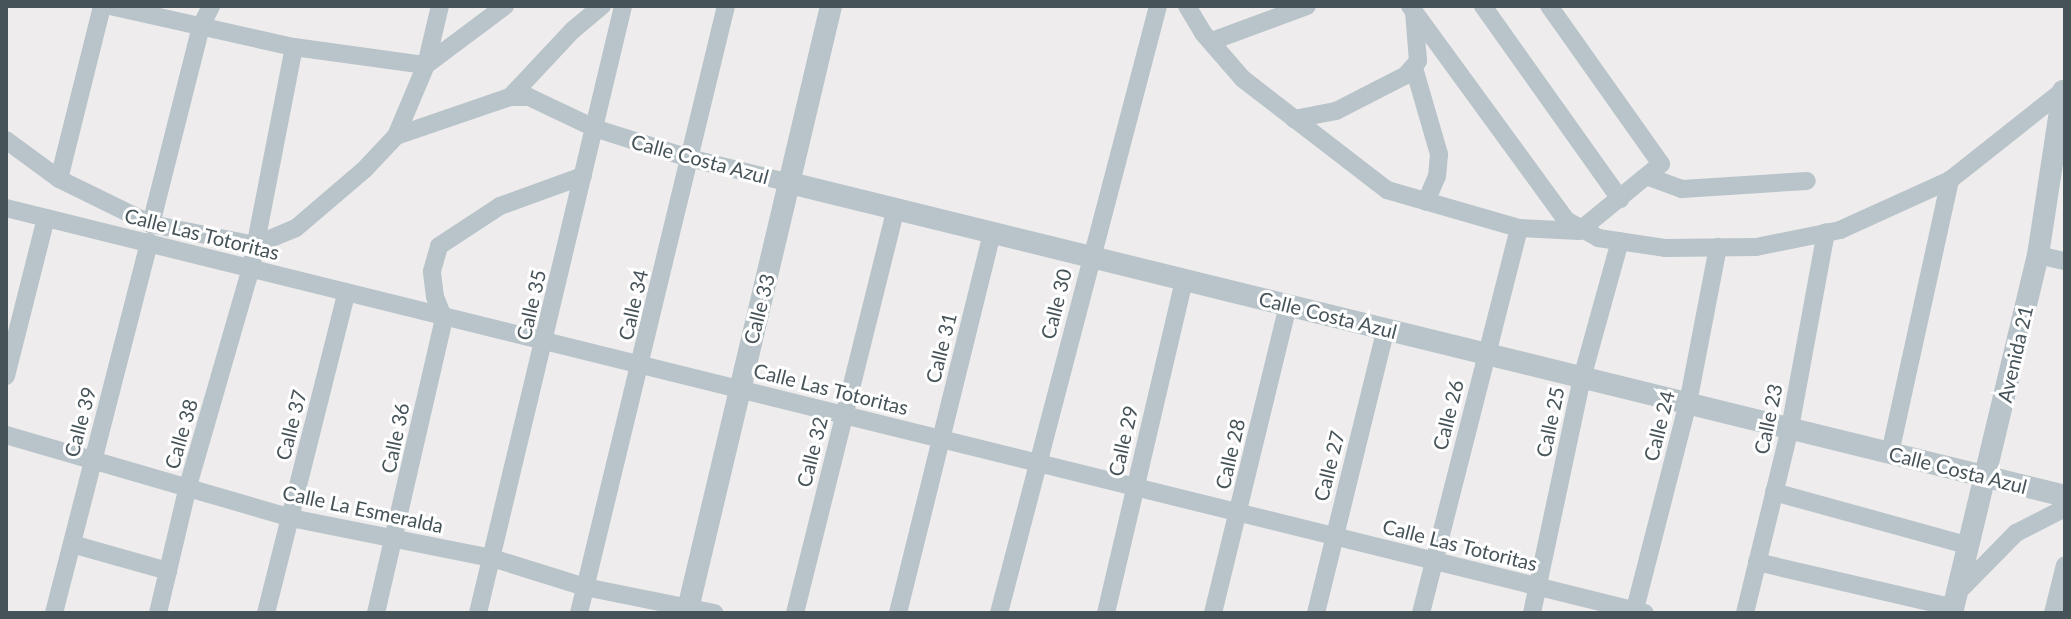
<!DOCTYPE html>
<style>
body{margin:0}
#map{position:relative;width:2071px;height:619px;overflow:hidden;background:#efeced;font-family:Lato,sans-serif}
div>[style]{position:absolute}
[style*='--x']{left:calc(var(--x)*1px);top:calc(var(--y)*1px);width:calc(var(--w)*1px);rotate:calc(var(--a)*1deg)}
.minor>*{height:18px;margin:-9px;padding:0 9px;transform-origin:9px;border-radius:9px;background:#b8c4c9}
.tertiary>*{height:22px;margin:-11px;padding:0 11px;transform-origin:11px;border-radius:11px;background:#b8c4c9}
span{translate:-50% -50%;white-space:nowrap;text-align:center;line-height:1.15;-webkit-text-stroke:6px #fff;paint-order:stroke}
.street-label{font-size:20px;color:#465359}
.frame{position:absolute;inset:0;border:8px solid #465359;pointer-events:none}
</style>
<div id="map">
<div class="minor">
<div style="--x:110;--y:6;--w:189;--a:12.6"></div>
<div style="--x:294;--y:47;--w:133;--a:7.8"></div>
<div style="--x:426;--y:65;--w:99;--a:-36.8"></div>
<div style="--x:1187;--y:6;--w:31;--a:59"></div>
<div style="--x:1203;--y:33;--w:61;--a:49"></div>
<div style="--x:1243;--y:79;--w:182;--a:37.6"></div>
<div style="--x:1387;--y:190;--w:137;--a:16.1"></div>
<div style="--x:1519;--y:228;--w:60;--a:2.9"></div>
<div style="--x:1579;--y:231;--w:106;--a:-39.3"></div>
<div style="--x:1661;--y:164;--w:194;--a:-125.3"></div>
<div style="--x:1410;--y:6;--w:265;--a:53.9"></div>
<div style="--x:1566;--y:220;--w:37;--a:29"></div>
<div style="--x:1598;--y:238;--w:69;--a:8.4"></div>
<div style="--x:1666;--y:248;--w:90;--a:-0.6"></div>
<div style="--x:1756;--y:247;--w:86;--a:-11.4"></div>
<div style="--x:1840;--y:230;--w:121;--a:-24.4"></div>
<div style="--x:1950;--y:180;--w:147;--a:-38.4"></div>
<div style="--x:1483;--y:6;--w:237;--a:54.6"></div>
<div style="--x:1212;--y:41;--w:101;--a:-20.2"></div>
<div style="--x:1414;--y:68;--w:90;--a:73.8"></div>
<div style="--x:1439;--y:154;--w:22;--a:95"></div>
<div style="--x:1437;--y:176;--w:28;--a:113"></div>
<div style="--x:510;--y:97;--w:92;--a:-46.8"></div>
<div style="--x:573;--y:30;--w:38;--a:-40"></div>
<div style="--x:1294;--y:119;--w:43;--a:-10.8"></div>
<div style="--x:1336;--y:111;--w:79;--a:-27.2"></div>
<div style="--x:1406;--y:75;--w:18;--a:-49"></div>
<div style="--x:1418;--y:61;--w:50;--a:-94.6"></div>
<div style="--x:396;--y:136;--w:120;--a:-18.9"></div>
<div style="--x:510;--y:97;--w:19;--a:0"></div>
<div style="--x:529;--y:97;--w:72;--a:25.5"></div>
<div style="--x:594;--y:128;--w:100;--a:17.5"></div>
<div style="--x:689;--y:158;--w:104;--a:13.9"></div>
<div style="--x:6;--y:140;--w:66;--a:36.3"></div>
<div style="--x:59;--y:179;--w:102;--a:26.1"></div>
<div style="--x:151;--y:224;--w:106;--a:11.4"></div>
<div style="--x:255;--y:245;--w:44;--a:-22.5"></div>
<div style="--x:296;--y:228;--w:89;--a:-40.5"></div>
<div style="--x:364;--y:170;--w:47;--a:-46.7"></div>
<div style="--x:396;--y:136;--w:77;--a:-67.1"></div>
<div style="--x:426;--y:65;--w:61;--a:-76.7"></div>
<div style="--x:1649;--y:177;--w:35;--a:20"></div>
<div style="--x:1682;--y:189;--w:125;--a:-3.7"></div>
<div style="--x:59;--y:179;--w:178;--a:-76"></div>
<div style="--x:6;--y:208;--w:1688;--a:13.88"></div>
<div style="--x:151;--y:224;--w:204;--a:-75.8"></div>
<div style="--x:201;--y:26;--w:22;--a:-63"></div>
<div style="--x:2038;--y:255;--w:28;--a:13"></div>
<div style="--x:6;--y:376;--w:163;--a:-75.8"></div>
<div style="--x:6;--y:435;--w:297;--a:16.2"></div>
<div style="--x:291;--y:518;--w:205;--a:11.3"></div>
<div style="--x:492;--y:558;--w:97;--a:17.3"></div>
<div style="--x:585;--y:587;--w:132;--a:11.4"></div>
<div style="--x:1890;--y:453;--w:280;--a:-77.6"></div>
<div style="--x:1774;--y:492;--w:199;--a:15.4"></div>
<div style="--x:72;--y:544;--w:100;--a:15.7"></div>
<div style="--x:1757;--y:562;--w:202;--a:13.1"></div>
<div style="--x:1956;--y:594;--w:86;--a:-45.5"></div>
<div style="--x:2016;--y:533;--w:55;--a:-27"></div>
<div style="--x:54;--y:613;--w:383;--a:-75.6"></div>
<div style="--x:158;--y:613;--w:130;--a:-76.7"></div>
<div style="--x:188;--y:486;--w:227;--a:-73.9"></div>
<div style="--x:251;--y:268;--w:225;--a:-79"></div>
<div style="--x:266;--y:613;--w:329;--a:-75.9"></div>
<div style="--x:376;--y:613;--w:302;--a:-77"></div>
<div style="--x:444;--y:319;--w:24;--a:-112"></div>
<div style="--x:435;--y:297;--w:26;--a:-97"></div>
<div style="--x:432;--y:271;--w:26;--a:-74"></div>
<div style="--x:439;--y:246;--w:73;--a:-33.3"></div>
<div style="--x:500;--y:206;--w:88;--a:-19.9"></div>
<div style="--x:478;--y:613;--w:624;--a:-76.56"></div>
<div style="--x:579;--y:613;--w:625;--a:-76.39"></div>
<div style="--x:795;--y:613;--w:416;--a:-76"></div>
<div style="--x:898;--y:613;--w:391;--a:-76.1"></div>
<div style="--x:999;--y:613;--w:627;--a:-75.32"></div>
<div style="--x:1106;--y:613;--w:342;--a:-76.8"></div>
<div style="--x:1213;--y:613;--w:317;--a:-76.3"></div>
<div style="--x:1316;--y:613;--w:292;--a:-76.2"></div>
<div style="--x:1421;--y:613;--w:397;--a:-75.7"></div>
<div style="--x:1532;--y:613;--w:240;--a:-78"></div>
<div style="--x:1582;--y:378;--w:142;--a:-74.5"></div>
<div style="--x:1634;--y:613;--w:217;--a:-75.6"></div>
<div style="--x:1688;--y:403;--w:159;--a:-79.1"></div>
<div style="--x:1745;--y:613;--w:190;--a:-76.3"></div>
<div style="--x:1790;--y:428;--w:199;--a:-79.6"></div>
<div style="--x:2053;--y:613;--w:49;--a:-76"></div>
</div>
<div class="tertiary">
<div style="--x:790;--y:183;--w:1313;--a:13.79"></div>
<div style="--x:687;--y:613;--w:624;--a:-76.65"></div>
<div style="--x:1952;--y:613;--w:368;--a:-76.5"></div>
<div style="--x:2038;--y:255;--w:166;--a:-81.3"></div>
</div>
<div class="street-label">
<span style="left:700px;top:159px;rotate:15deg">Calle Costa Azul</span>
<span style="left:202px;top:234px;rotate:14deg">Calle Las Totoritas</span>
<span style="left:1056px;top:304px;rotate:-76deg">Calle 30</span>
<span style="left:531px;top:305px;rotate:-77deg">Calle 35</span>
<span style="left:633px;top:305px;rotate:-77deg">Calle 34</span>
<span style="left:759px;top:309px;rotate:-76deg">Calle 33</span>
<span style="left:1328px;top:315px;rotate:14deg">Calle Costa Azul</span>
<span style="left:941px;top:348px;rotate:-76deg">Calle 31</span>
<span style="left:2015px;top:354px;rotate:-77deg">Avenida 21</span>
<span style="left:831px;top:389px;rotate:14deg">Calle Las Totoritas</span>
<span style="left:1448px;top:415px;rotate:-76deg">Calle 26</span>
<span style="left:1768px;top:419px;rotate:-78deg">Calle 23</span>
<span style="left:80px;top:422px;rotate:-75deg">Calle 39</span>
<span style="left:1550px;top:422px;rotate:-78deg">Calle 25</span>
<span style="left:291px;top:425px;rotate:-76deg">Calle 37</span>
<span style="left:1659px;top:426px;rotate:-76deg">Calle 24</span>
<span style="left:181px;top:434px;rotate:-74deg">Calle 38</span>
<span style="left:395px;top:438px;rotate:-78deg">Calle 36</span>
<span style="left:1123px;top:441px;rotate:-77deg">Calle 29</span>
<span style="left:812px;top:452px;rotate:-76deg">Calle 32</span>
<span style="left:1230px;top:454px;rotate:-77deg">Calle 28</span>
<span style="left:1329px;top:466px;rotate:-76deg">Calle 27</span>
<span style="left:1958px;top:470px;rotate:14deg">Calle Costa Azul</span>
<span style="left:363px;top:509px;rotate:12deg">Calle La Esmeralda</span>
<span style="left:1460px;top:545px;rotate:14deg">Calle Las Totoritas</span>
</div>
<div class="frame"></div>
</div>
